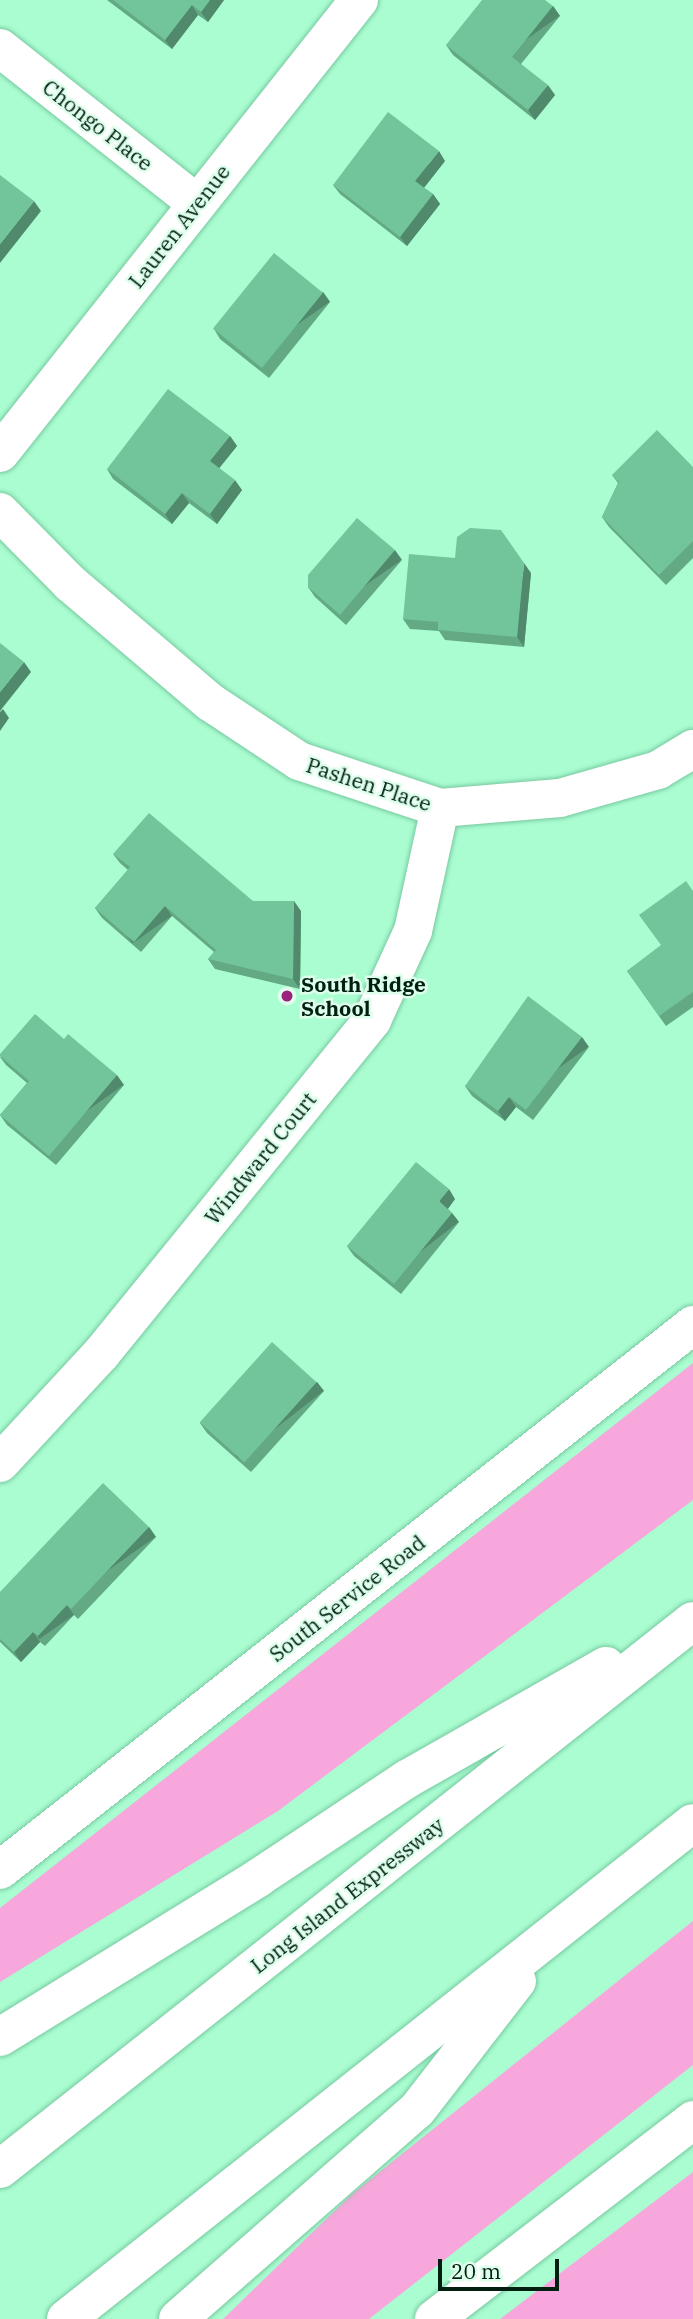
<!DOCTYPE html>
<style>
body{margin:0}
#map{position:relative;width:693px;height:2319px;overflow:hidden;background:#aafdd1;font-family:"IBM Plex Serif",serif}
div>[style]{position:absolute}
[style*='--x']{left:calc(var(--x)*1px);top:calc(var(--y)*1px);width:calc(var(--w)*1px);rotate:calc(var(--a)*1deg)}
.green>*{inset:0;background:#f7a7db}
.roads{filter:drop-shadow(0 0 2px #78c9a0) drop-shadow(0 0 2px #78c9a0)}
.street>*{height:38px;margin:-19px;padding:0 19px;transform-origin:19px;border-radius:19px;background:#fff}
.secondary>*{height:38px;margin:-19px;padding:0 19px;transform-origin:19px;border-radius:19px;background:#fff}
.highway>*{height:38px;margin:-19px;padding:0 19px;transform-origin:19px;border-radius:19px;background:#fff}
.wall>*{inset:0;background:#62a984}
.shaded-wall>*{inset:0;background:#50896c;transform-origin:0 0}
.building>*{inset:0;background:#72c49a;transform-origin:0 0}
.dots>*{width:19px;height:19px;translate:-50% -50%;box-sizing:border-box;border:4px solid #defeec;border-radius:50%}
span{translate:-50% -50%;white-space:nowrap;text-align:center;line-height:1.15;-webkit-text-stroke:5px #defeec;paint-order:stroke}
.street-label{font-size:21px;color:#001f10}
.poi-label{font-size:21px;color:#001f10;font-weight:700}
.left{translate:0 -50%;text-align:left}
.scale{position:absolute;left:438px;top:2259px;width:121px;height:32px;box-sizing:border-box;border:4px solid #001f10;border-top:0;padding-left:9px;font-size:21px;line-height:24px;white-space:nowrap;color:#001f10;-webkit-text-stroke:5px #defeec;paint-order:stroke}
</style>
<div id="map">
<div class="green">
<div style="clip-path:polygon(693px 1363px,693px 1500px,278px 1811px,0 1982px,0 1908px)"></div>
<div style="clip-path:polygon(693px 1921px,693px 2065px,369px 2319px,223px 2319px,352px 2194px)"></div>
<div style="clip-path:polygon(693px 2172px,693px 2319px,500px 2319px)"></div>
</div>
<div class="roads">
<div class="street">
<div style="--x:0;--y:48;--w:250;--a:38.3"></div>
<div style="--x:0;--y:453;--w:578;--a:-51.6"></div>
<div style="--x:0;--y:512;--w:100;--a:45.4"></div>
<div style="--x:70;--y:583;--w:184;--a:40.4"></div>
<div style="--x:210;--y:702;--w:107;--a:33.5"></div>
<div style="--x:299;--y:761;--w:149;--a:18.4"></div>
<div style="--x:440;--y:808;--w:120;--a:-4.8"></div>
<div style="--x:560;--y:798;--w:102;--a:-15.9"></div>
<div style="--x:658;--y:770;--w:41;--a:-31"></div>
<div style="--x:0;--y:1463;--w:149;--a:-47.2"></div>
<div style="--x:101;--y:1354;--w:430;--a:-50.9"></div>
<div style="--x:372;--y:1020;--w:98;--a:-65.3"></div>
<div style="--x:413;--y:931;--w:126;--a:-77.6"></div>
</div>
<div class="secondary">
<div style="--x:0;--y:1870;--w:882;--a:-38.18"></div>
<div style="--x:434;--y:2319;--w:327;--a:-37.5"></div>
</div>
<div class="highway">
<div style="--x:0;--y:2037;--w:303;--a:-31.6"></div>
<div style="--x:258;--y:1878;--w:179;--a:-33.6"></div>
<div style="--x:407;--y:1779;--w:229;--a:-29.6"></div>
<div style="--x:0;--y:2169;--w:883;--a:-38.34"></div>
<div style="--x:66;--y:2319;--w:799;--a:-38.35"></div>
<div style="--x:178;--y:2319;--w:317;--a:-41.2"></div>
<div style="--x:417;--y:2110;--w:163;--a:-52.2"></div>
</div>
</div>
<div class="wall">
<div style="clip-path:polygon(107px 0,224px 0,208px 22px,198px 15px,172px 49px)"></div>
<div style="clip-path:polygon(553px 6px,560px 16px,521px 64px,555px 95px,535px 120px,453px 55px,446px 45px)"></div>
<div style="clip-path:polygon(445px 161px,424px 188px,433px 194px,440px 204px,407px 246px,340px 194px,333px 185px)"></div>
<div style="clip-path:polygon(323px 292px,330px 302px,269px 378px,220px 339px,214px 329px)"></div>
<div style="clip-path:polygon(230px 436px,237px 446px,219px 468px,242px 490px,217px 524px,189px 503px,172px 524px,113px 479px,107px 469px)"></div>
<div style="clip-path:polygon(693px 467px,693px 558px,666px 585px,609px 527px,602px 517px,618px 483px,612px 475px)"></div>
<div style="clip-path:polygon(402px 560px,346px 625px,315px 597px,308px 587px)"></div>
<div style="clip-path:polygon(531px 573px,524px 647px,445px 640px,439px 631px,410px 629px,403px 619px)"></div>
<div style="clip-path:polygon(113px 854px,253px 901px,301px 911px,300px 989px,215px 969px,208px 959px,214px 952px,172px 916px,141px 952px,102px 918px,95px 908px,128px 870px,120px 863px)"></div>
<div style="clip-path:polygon(693px 891px,693px 1007px,666px 1026px,627px 971px,661px 946px)"></div>
<div style="clip-path:polygon(64px 1039px,124px 1085px,56px 1165px,7px 1125px,0 1115px,27px 1083px,6px 1065px,0 1057px)"></div>
<div style="clip-path:polygon(589px 1047px,533px 1120px,516px 1107px,505px 1121px,472px 1096px,465px 1086px)"></div>
<div style="clip-path:polygon(455px 1199px,448px 1209px,452px 1213px,459px 1222px,401px 1294px,354px 1256px,347px 1246px)"></div>
<div style="clip-path:polygon(317px 1382px,324px 1391px,251px 1472px,207px 1433px,200px 1423px)"></div>
<div style="clip-path:polygon(149px 1527px,156px 1537px,78px 1619px,74px 1615px,45px 1646px,40px 1642px,21px 1662px,0 1642px,0 1592px)"></div>
</div>
<div class="shaded-wall">
<div style="clip-path:polygon(210px 0,224px 0,208px 22px,201px 12px)"></div>
<div style="clip-path:polygon(192px 5px,198px 15px,172px 49px,165px 40px)"></div>
<div style="left:553px;top:6px;width:12px;height:65px;rotate:55deg"></div>
<div style="clip-path:polygon(548px 85px,555px 95px,535px 120px,528px 110px)"></div>
<div style="clip-path:polygon(439px 151px,445px 161px,422px 190px,415px 181px)"></div>
<div style="clip-path:polygon(433px 194px,440px 204px,407px 246px,400px 237px)"></div>
<div style="clip-path:polygon(34px 201px,41px 211px,0 263px,0 244px)"></div>
<div style="left:323px;top:292px;width:12px;height:97px;rotate:55deg"></div>
<div style="clip-path:polygon(230px 436px,237px 446px,217px 471px,210px 461px)"></div>
<div style="clip-path:polygon(235px 480px,242px 490px,217px 524px,210px 514px)"></div>
<div style="clip-path:polygon(182px 493px,189px 503px,172px 524px,165px 514px)"></div>
<div style="left:395px;top:550px;width:12px;height:85px;rotate:55deg"></div>
<div style="clip-path:polygon(524px 563px,531px 573px,524px 647px,517px 637px)"></div>
<div style="clip-path:polygon(24px 662px,31px 672px,0 711px,0 692px)"></div>
<div style="clip-path:polygon(3px 709px,9px 718px,0 731px,0 712px)"></div>
<div style="clip-path:polygon(294px 901px,301px 911px,300px 989px,293px 979px)"></div>
<div style="left:165px;top:906px;width:12px;height:48px;rotate:55deg"></div>
<div style="left:582px;top:1037px;width:12px;height:92px;rotate:55deg"></div>
<div style="left:117px;top:1075px;width:12px;height:106px;rotate:55deg"></div>
<div style="clip-path:polygon(509px 1097px,516px 1107px,505px 1121px,498px 1111px)"></div>
<div style="clip-path:polygon(449px 1189px,455px 1199px,446px 1211px,439px 1201px)"></div>
<div style="left:452px;top:1213px;width:11px;height:92px;rotate:52deg"></div>
<div style="left:317px;top:1382px;width:11px;height:109px;rotate:52deg"></div>
<div style="left:149px;top:1527px;width:12px;height:113px;rotate:55deg"></div>
<div style="left:67px;top:1605px;width:12px;height:42px;rotate:55deg"></div>
<div style="clip-path:polygon(33px 1632px,40px 1642px,21px 1662px,14px 1652px)"></div>
</div>
<div class="building">
<div style="clip-path:polygon(113px 0,210px 0,201px 12px,192px 5px,165px 40px)"></div>
<div style="clip-path:polygon(482px 0,545px 0,553px 6px,512px 57px,548px 85px,528px 110px,446px 45px)"></div>
<div style="clip-path:polygon(388px 112px,439px 151px,415px 181px,433px 194px,400px 237px,333px 185px)"></div>
<div style="clip-path:polygon(0 175px,34px 201px,0 244px)"></div>
<div style="left:274px;top:253px;width:63px;height:97px;rotate:39deg"></div>
<div style="clip-path:polygon(168px 389px,230px 436px,210px 461px,235px 480px,210px 514px,182px 493px,165px 514px,107px 469px)"></div>
<div style="clip-path:polygon(657px 430px,693px 467px,693px 541px,659px 575px,602px 517px,619px 482px,612px 475px)"></div>
<div style="clip-path:polygon(357px 518px,395px 550px,340px 615px,308px 587px,308px 575px)"></div>
<div style="clip-path:polygon(470px 528px,501px 530px,524px 563px,517px 637px,438px 630px,438px 622px,403px 619px,409px 554px,455px 558px,457px 537px)"></div>
<div style="clip-path:polygon(0 643px,24px 662px,0 692px)"></div>
<div style="clip-path:polygon(149px 813px,253px 901px,294px 901px,293px 979px,208px 959px,216px 950px,165px 906px,134px 942px,95px 908px,130px 867px,113px 854px)"></div>
<div style="clip-path:polygon(686px 881px,693px 891px,693px 992px,659px 1016px,627px 971px,661px 945px,639px 915px)"></div>
<div style="clip-path:polygon(528px 996px,582px 1037px,526px 1110px,509px 1097px,498px 1111px,465px 1086px)"></div>
<div style="clip-path:polygon(35px 1014px,64px 1039px,68px 1034px,117px 1075px,49px 1156px,0 1115px,29px 1081px,0 1056px,0 1054px)"></div>
<div style="clip-path:polygon(416px 1162px,449px 1189px,439px 1201px,452px 1213px,394px 1284px,347px 1246px)"></div>
<div style="left:272px;top:1342px;width:60px;height:108px;rotate:42deg"></div>
<div style="clip-path:polygon(103px 1483px,149px 1527px,71px 1609px,67px 1605px,38px 1636px,33px 1632px,14px 1652px,0 1639px,0 1592px)"></div>
</div>
<div class="dots">
<div style="left:287px;top:996px;background:#9a227c"></div>
</div>
<div class="street-label">
<span style="left:98px;top:125px;rotate:38deg">Chongo Place</span>
<span style="left:179px;top:226px;rotate:-52deg">Lauren Avenue</span>
<span style="left:369px;top:784px;rotate:18deg">Pashen Place</span>
<span style="left:260px;top:1158px;rotate:-51deg">Windward Court</span>
<span style="left:347px;top:1598px;rotate:-38deg">South Service Road</span>
<span style="left:347px;top:1895px;rotate:-38deg">Long Island Expressway</span>
</div>
<div class="poi-label">
<span class="left" style="left:301px;top:996px">South Ridge<br>School</span>
</div>
<div class="scale">20 m</div>
</div>
